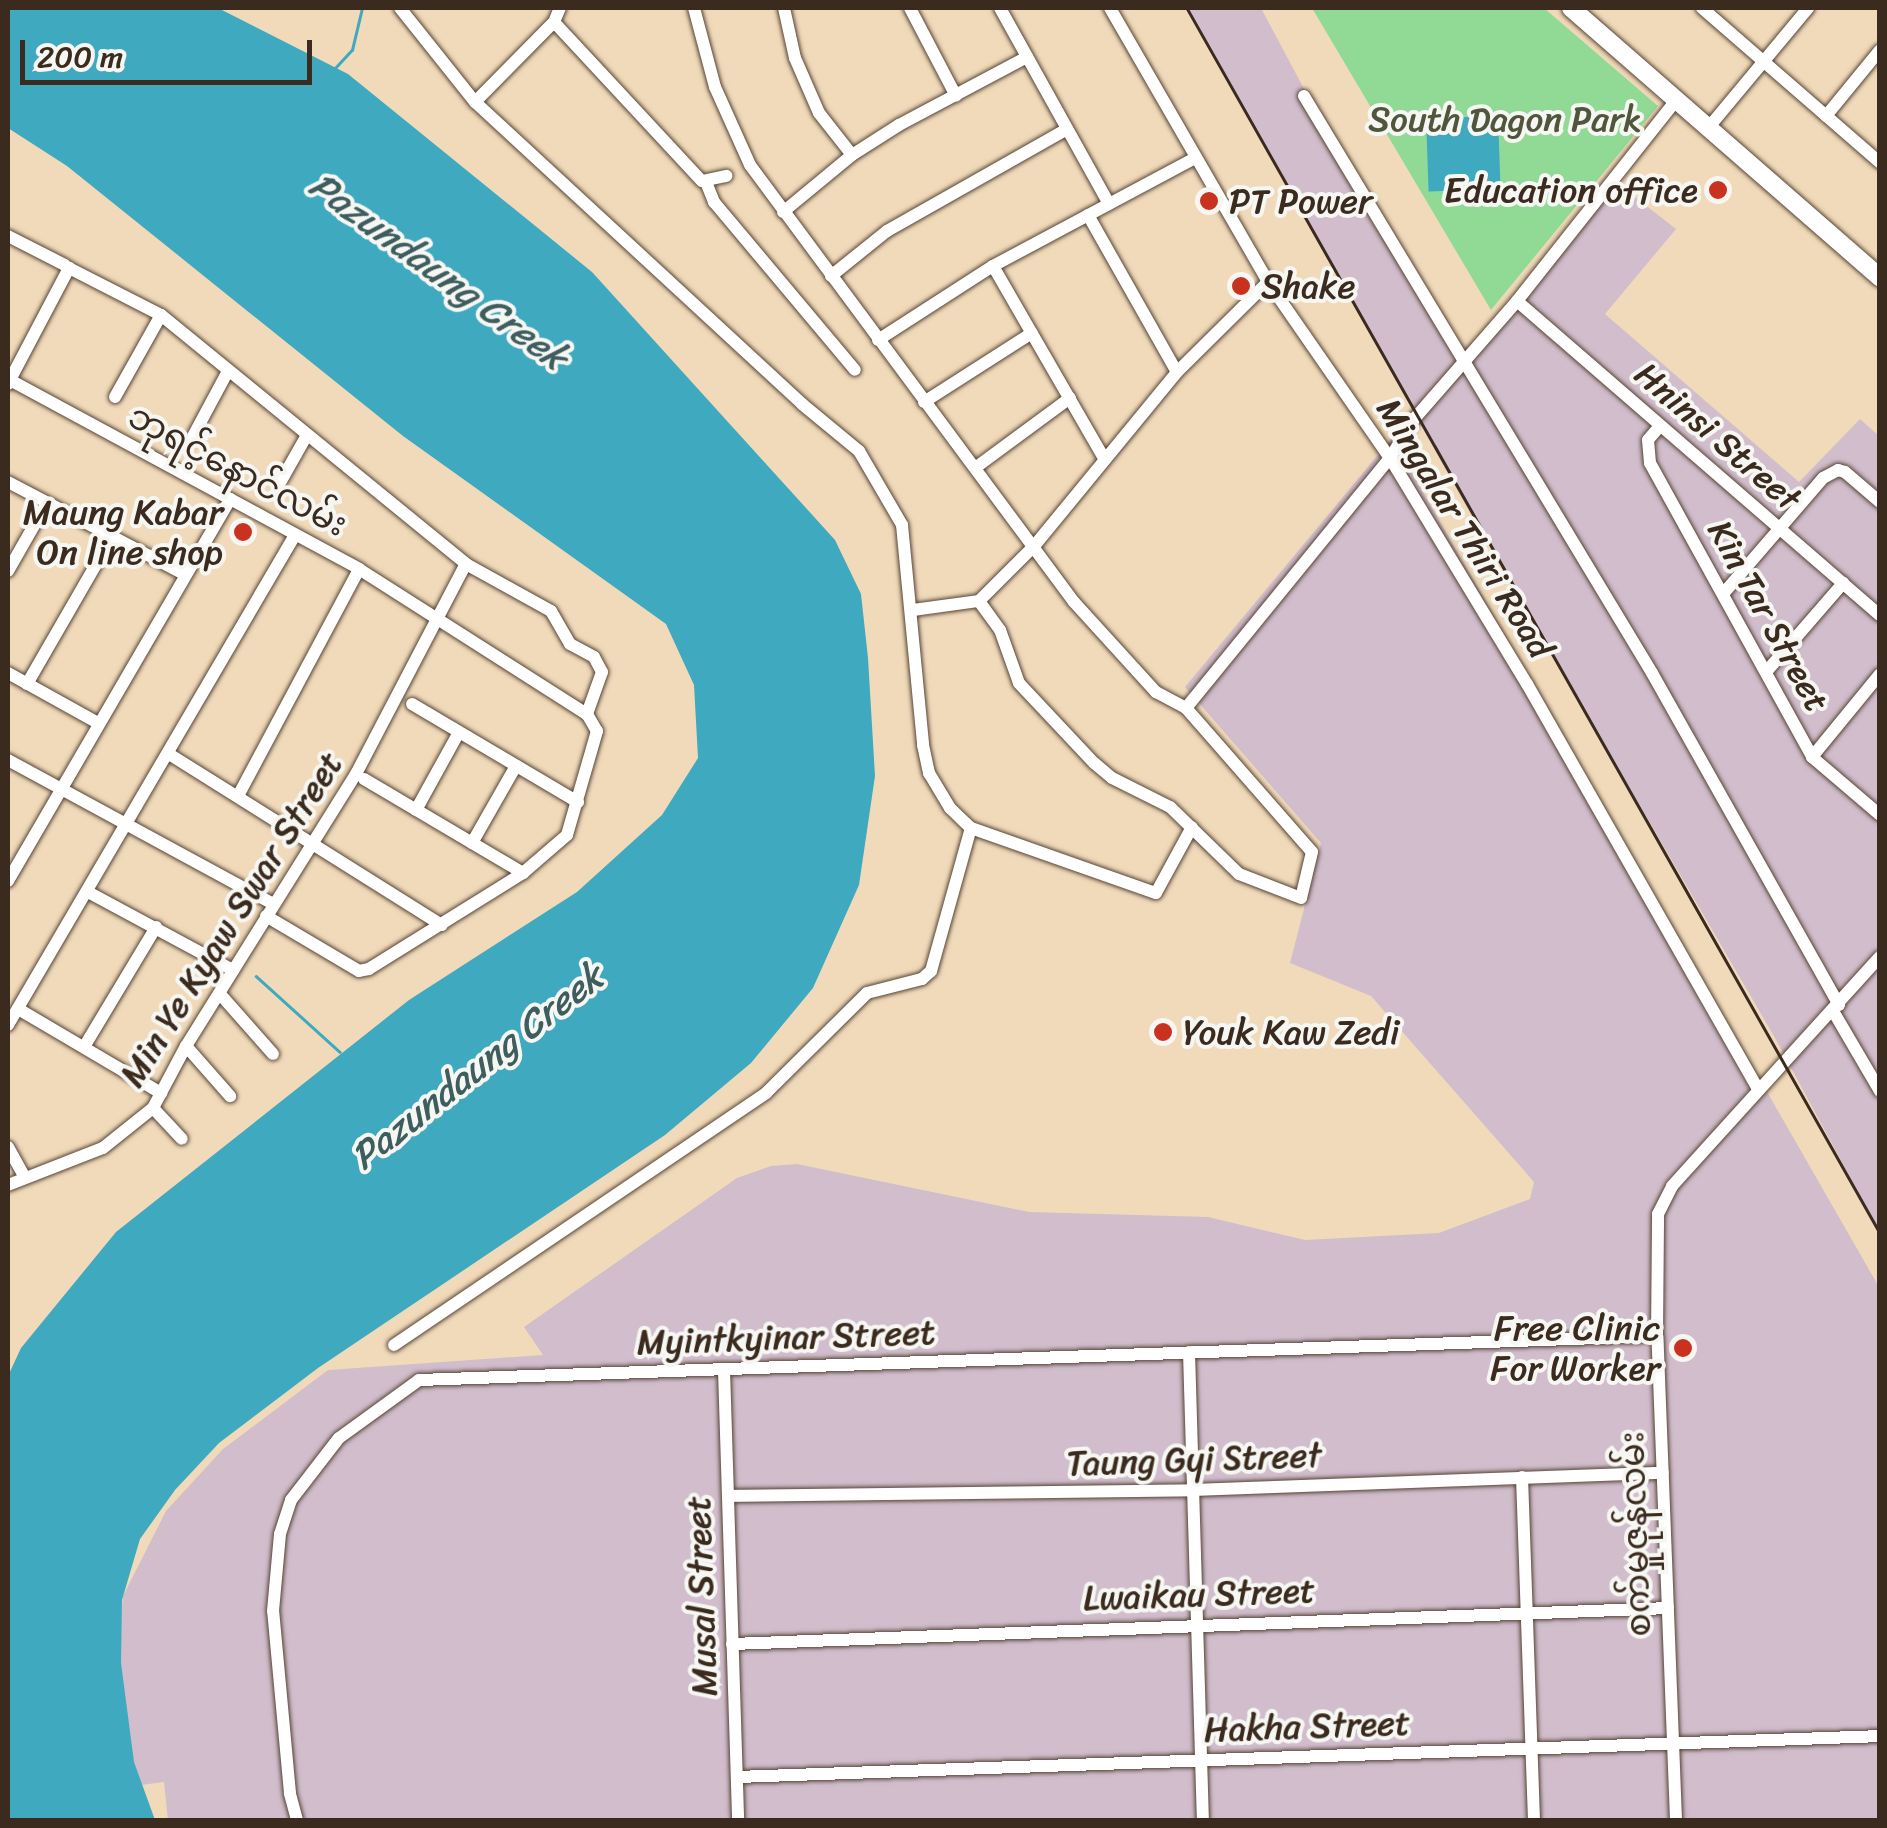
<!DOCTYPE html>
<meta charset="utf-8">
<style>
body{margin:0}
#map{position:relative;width:1887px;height:1828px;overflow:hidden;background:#f1daba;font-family:Sriracha,"Noto Sans Myanmar",sans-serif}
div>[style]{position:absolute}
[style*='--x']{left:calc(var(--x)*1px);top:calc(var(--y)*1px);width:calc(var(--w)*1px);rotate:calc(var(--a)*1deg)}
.industrial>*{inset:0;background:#d1bdcc}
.green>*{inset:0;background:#90da96}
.water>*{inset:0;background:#3fa9bf;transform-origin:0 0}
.stream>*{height:2.5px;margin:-1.25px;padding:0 1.25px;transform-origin:1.25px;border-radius:1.25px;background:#3fa9bf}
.roads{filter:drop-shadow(0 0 2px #564435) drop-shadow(0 0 2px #564435)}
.minor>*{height:12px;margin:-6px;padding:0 6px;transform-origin:6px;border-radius:6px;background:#fff}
.major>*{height:18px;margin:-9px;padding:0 9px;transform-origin:9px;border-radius:9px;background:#fff}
.rail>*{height:2.5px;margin:-1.25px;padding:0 1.25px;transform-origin:1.25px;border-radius:1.25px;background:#3b2a1e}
.dots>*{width:28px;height:28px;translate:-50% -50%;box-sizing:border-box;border:5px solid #f6f6f2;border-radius:50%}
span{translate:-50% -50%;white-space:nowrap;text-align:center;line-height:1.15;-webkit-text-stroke:8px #f6f6f2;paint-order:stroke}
.park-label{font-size:35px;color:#50563c}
.poi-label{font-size:35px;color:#3b2a1e}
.right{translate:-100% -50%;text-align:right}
.left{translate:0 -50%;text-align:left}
.street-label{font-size:35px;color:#3b2a1e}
.water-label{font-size:38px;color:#3d5d5e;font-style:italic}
.frame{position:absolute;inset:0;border:10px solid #3b2a1e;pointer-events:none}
.scale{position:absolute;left:20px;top:40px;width:292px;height:45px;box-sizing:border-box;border:5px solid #3b2a1e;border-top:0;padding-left:12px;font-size:30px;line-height:35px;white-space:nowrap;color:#3b2a1e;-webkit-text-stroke:8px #f6f6f2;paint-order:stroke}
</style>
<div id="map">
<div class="industrial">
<div style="clip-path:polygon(1187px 8px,1261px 8px,1334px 145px,1467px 360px,1612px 179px,1676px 229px,1605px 314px,1799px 482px,1860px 419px,1879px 436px,1879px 1231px,1775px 1038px,1473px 518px)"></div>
<div style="clip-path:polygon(1392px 438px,1879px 1287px,1879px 1820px,168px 1820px,164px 1782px,133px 1786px,116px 1680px,123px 1596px,166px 1511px,223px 1449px,328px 1370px,543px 1355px,524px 1327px,737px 1178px,771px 1166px,797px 1164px,1029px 1212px,1208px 1217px,1305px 1240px,1439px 1233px,1530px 1199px,1534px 1182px,1371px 996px,1290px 963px,1321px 843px,1185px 687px)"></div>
</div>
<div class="green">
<div style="clip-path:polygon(1312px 8px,1544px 8px,1658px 106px,1491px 310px)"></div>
</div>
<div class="water">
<div style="clip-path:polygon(8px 8px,218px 8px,348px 74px,592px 272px,835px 540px,861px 594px,868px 658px,875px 776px,859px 885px,813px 988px,751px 1063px,665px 1135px,318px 1368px,219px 1443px,175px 1490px,140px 1539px,122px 1600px,121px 1663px,134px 1762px,155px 1820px,8px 1820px,8px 1376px,21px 1348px,116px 1232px,409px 1000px,577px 892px,662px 815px,698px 758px,694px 685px,666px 624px,403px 436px,67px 166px,8px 128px)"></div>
<div style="left:1498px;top:116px;width:73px;height:72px;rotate:88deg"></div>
</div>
<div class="stream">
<div style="--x:335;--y:68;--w:25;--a:-47"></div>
<div style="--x:352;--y:50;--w:43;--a:-76.6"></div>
<div style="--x:256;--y:976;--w:113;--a:42.1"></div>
</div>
<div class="roads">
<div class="minor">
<div style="--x:400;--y:8;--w:120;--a:51.4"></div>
<div style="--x:475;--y:102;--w:445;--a:42.7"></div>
<div style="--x:802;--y:404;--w:74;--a:39.5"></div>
<div style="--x:859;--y:451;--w:86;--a:59.8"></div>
<div style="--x:902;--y:525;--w:221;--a:84.5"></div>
<div style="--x:923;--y:745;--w:29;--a:78"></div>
<div style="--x:929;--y:773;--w:41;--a:59"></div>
<div style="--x:950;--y:808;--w:29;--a:44"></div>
<div style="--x:971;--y:828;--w:196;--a:19.4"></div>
<div style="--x:1156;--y:893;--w:75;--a:-61.4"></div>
<div style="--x:694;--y:8;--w:82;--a:75.1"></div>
<div style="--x:715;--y:87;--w:85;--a:65.8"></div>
<div style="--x:750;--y:165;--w:544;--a:53.45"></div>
<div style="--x:1074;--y:602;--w:122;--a:47.7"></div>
<div style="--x:1156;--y:692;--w:34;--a:28"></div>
<div style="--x:1186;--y:708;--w:191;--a:48.8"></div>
<div style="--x:1312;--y:852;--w:47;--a:103.4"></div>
<div style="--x:1301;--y:898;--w:66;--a:-158.8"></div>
<div style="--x:1239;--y:874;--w:96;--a:-135.8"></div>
<div style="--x:1170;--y:807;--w:65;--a:-153.4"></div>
<div style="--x:1112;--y:778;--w:23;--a:-140"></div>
<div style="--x:1094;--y:763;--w:110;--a:-133.2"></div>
<div style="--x:1019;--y:683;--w:56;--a:-109.7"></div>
<div style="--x:1000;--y:630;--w:36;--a:-126"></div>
<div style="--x:784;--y:8;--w:51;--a:77.6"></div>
<div style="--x:795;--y:58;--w:60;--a:66.4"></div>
<div style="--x:819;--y:113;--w:53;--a:51.8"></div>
<div style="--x:910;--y:8;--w:99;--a:62.4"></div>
<div style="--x:1000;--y:8;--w:224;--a:60.9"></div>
<div style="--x:1110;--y:8;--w:316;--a:60"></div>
<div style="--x:1268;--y:282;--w:214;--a:55.3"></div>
<div style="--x:1390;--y:458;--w:264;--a:58.8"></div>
<div style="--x:1527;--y:684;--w:466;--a:60.3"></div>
<div style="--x:1702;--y:8;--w:236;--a:41"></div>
<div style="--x:554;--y:22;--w:217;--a:47.1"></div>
<div style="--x:702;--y:181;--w:25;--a:-12"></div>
<div style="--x:1304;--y:96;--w:674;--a:58.9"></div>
<div style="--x:1652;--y:673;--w:381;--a:60.6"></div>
<div style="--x:475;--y:102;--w:112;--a:-45.4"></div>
<div style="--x:554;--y:22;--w:15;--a:-67"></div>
<div style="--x:1826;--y:116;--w:85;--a:-50.7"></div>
<div style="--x:1709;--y:127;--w:155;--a:-50.2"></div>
<div style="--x:706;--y:182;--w:22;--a:68"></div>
<div style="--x:714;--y:202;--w:219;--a:50"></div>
<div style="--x:783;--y:212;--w:89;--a:-39.6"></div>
<div style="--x:852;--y:155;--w:56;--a:-32.6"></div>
<div style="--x:899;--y:125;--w:145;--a:-28"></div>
<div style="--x:1088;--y:215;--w:180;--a:60.5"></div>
<div style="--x:8;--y:236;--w:64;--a:27"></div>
<div style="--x:993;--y:266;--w:222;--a:60"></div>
<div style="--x:831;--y:276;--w:72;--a:-38.8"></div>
<div style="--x:887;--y:231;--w:207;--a:-29.5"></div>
<div style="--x:1517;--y:301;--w:480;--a:40.9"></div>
<div style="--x:878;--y:340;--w:137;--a:-32.8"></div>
<div style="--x:993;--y:266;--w:229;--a:-28.1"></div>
<div style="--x:10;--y:380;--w:127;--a:-62.2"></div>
<div style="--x:69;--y:268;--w:103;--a:27.1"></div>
<div style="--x:161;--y:315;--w:394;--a:39.2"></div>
<div style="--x:466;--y:564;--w:97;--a:28.9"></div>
<div style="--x:551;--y:611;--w:38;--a:60"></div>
<div style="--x:570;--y:644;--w:27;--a:28"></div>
<div style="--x:594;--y:657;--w:17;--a:62"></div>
<div style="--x:602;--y:672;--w:45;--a:109.7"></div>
<div style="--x:8;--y:384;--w:4;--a:-63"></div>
<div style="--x:10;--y:380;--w:397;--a:28.4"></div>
<div style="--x:359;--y:569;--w:270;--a:32.5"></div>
<div style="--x:587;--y:714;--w:20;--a:60"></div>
<div style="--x:597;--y:731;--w:108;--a:106.1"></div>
<div style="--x:567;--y:835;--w:58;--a:139.2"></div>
<div style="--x:523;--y:873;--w:181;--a:148.1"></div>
<div style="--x:369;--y:969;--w:10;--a:169"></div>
<div style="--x:359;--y:971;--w:108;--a:-149.4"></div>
<div style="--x:115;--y:397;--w:94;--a:-60.7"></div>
<div style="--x:924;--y:402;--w:128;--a:-32.6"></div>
<div style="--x:1660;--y:426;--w:18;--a:131"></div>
<div style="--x:1648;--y:440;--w:23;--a:85"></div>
<div style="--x:1650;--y:463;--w:336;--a:61.1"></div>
<div style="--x:1812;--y:757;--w:89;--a:40.5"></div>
<div style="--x:191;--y:440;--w:78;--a:-61.8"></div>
<div style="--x:975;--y:468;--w:118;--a:-36.4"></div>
<div style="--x:281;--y:481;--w:53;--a:-60.5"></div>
<div style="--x:8;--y:482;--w:199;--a:27.6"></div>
<div style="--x:8;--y:571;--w:78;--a:-60.2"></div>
<div style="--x:1723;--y:594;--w:153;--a:-49.2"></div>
<div style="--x:1823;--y:478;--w:17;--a:-28"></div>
<div style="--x:1838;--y:470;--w:7;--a:16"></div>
<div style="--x:1845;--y:472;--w:46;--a:40.6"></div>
<div style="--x:913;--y:610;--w:67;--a:-7.8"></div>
<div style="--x:979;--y:601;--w:79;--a:-45"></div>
<div style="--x:1035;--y:545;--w:224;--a:-50.6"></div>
<div style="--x:1177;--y:372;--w:128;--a:-44.7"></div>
<div style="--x:1766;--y:672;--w:118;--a:-49.1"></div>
<div style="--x:8;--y:673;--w:103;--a:29.1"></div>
<div style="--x:27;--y:684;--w:170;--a:-60"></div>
<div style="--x:412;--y:704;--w:193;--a:30.6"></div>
<div style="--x:1186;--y:708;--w:323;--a:-50.8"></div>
<div style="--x:1390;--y:458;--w:47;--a:-58"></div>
<div style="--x:1415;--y:418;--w:155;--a:-48.9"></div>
<div style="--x:1517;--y:301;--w:258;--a:-51.6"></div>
<div style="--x:169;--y:754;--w:322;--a:32.1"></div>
<div style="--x:1812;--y:757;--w:107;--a:-50.7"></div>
<div style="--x:8;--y:760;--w:302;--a:28.5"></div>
<div style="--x:364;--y:779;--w:185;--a:30.6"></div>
<div style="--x:238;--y:796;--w:257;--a:-61.9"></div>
<div style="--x:416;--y:810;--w:89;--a:-61.1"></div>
<div style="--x:472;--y:843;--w:89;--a:-60.3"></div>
<div style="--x:8;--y:881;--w:442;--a:-59.8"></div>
<div style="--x:88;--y:892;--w:165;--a:28.3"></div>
<div style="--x:220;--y:994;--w:80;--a:48.5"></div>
<div style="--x:20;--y:1010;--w:164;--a:30.5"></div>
<div style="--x:1833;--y:1011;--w:93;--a:59.6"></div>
<div style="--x:8;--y:1025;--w:568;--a:-59.64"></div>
<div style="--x:186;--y:1046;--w:67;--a:48.7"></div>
<div style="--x:84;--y:1047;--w:140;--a:-59"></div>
<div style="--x:153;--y:1108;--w:42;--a:46.9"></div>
<div style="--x:8;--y:1147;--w:35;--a:61"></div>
<div style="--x:8;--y:1185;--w:102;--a:-21.3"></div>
<div style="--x:103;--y:1148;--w:64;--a:-38.7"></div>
<div style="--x:153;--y:1108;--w:70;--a:-62"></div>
<div style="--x:186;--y:1046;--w:321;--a:-58"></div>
<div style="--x:356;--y:774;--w:237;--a:-62.4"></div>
<div style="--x:394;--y:1345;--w:449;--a:-34.1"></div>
<div style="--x:766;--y:1093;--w:142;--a:-44.7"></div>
<div style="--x:867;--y:993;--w:57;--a:-14.3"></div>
<div style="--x:922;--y:979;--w:12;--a:-42"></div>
<div style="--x:931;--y:971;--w:148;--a:-74.4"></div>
<div style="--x:1189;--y:1352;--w:468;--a:88.3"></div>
<div style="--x:724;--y:1370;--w:450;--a:88.2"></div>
<div style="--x:1522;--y:1477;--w:343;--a:88"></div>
<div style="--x:728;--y:1496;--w:464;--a:-0.7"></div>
<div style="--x:1192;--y:1490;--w:471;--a:-2.1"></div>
<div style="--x:732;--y:1644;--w:937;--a:-2.2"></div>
<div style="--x:737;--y:1777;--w:1144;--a:-2.05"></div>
<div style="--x:297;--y:1820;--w:28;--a:-105"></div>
<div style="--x:290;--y:1793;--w:183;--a:-95.3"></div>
<div style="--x:273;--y:1611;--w:77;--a:-84.8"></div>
<div style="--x:280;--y:1534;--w:36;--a:-72"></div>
<div style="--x:291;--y:1500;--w:78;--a:-52.3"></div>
<div style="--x:339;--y:1438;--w:99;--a:-35.9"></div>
<div style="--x:419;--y:1380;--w:1239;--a:-2.04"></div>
<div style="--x:1676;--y:1820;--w:484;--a:-92.2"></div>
<div style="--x:1657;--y:1336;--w:122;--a:-89.5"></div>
<div style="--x:1658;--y:1214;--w:31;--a:-63"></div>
<div style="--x:1672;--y:1186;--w:309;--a:-47.8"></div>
</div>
<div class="major">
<div style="--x:1571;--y:8;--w:410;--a:41.1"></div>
</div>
</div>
<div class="rail">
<div style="--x:1187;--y:8;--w:1407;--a:60.5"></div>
</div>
<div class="dots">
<div style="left:1718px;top:190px;background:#c8321e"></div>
<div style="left:1209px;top:201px;background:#c8321e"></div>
<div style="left:1241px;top:286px;background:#c8321e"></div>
<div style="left:243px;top:532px;background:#c8321e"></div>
<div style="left:1163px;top:1032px;background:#c8321e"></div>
<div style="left:1683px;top:1348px;background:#c8321e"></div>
</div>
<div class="park-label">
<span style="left:1505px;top:119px">South Dagon Park</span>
</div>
<div class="poi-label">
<span class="right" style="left:1698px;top:190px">Education office</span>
<span class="left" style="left:1229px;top:201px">PT Power</span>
<span class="left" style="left:1261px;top:286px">Shake</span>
<span class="right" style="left:223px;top:532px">Maung Kabar<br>On line shop</span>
<span class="left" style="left:1183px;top:1032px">Youk Kaw Zedi</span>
<span class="right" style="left:1660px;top:1348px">Free Clinic<br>For Worker</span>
</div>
<div class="street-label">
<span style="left:1718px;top:436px;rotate:41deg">Hninsi Street</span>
<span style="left:238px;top:470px;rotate:28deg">ဘုရင့်နောင်လမ်း</span>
<span style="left:1465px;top:528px;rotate:58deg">Mingalar Thiri Road</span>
<span style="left:1769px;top:616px;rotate:61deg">Kin Tar Street</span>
<span style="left:231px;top:919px;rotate:-58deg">Min Ye Kyaw Swar Street</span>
<span style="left:786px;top:1337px;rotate:-2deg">Myintkyinar Street</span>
<span style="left:1194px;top:1459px;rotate:-2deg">Taung Gyi Street</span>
<span style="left:1635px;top:1534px;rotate:-92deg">စက်မှုဇုန်လမ်း</span>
<span style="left:1199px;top:1594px;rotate:-2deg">Lwaikau Street</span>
<span style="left:701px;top:1596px;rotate:-92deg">Musal Street</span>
<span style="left:1307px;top:1726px;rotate:-2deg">Hakha Street</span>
</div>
<div class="water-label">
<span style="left:438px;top:271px;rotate:36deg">Pazundaung Creek</span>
<span style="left:477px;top:1067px;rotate:-38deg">Pazundaung Creek</span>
</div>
<div class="frame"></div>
<div class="scale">200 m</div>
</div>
